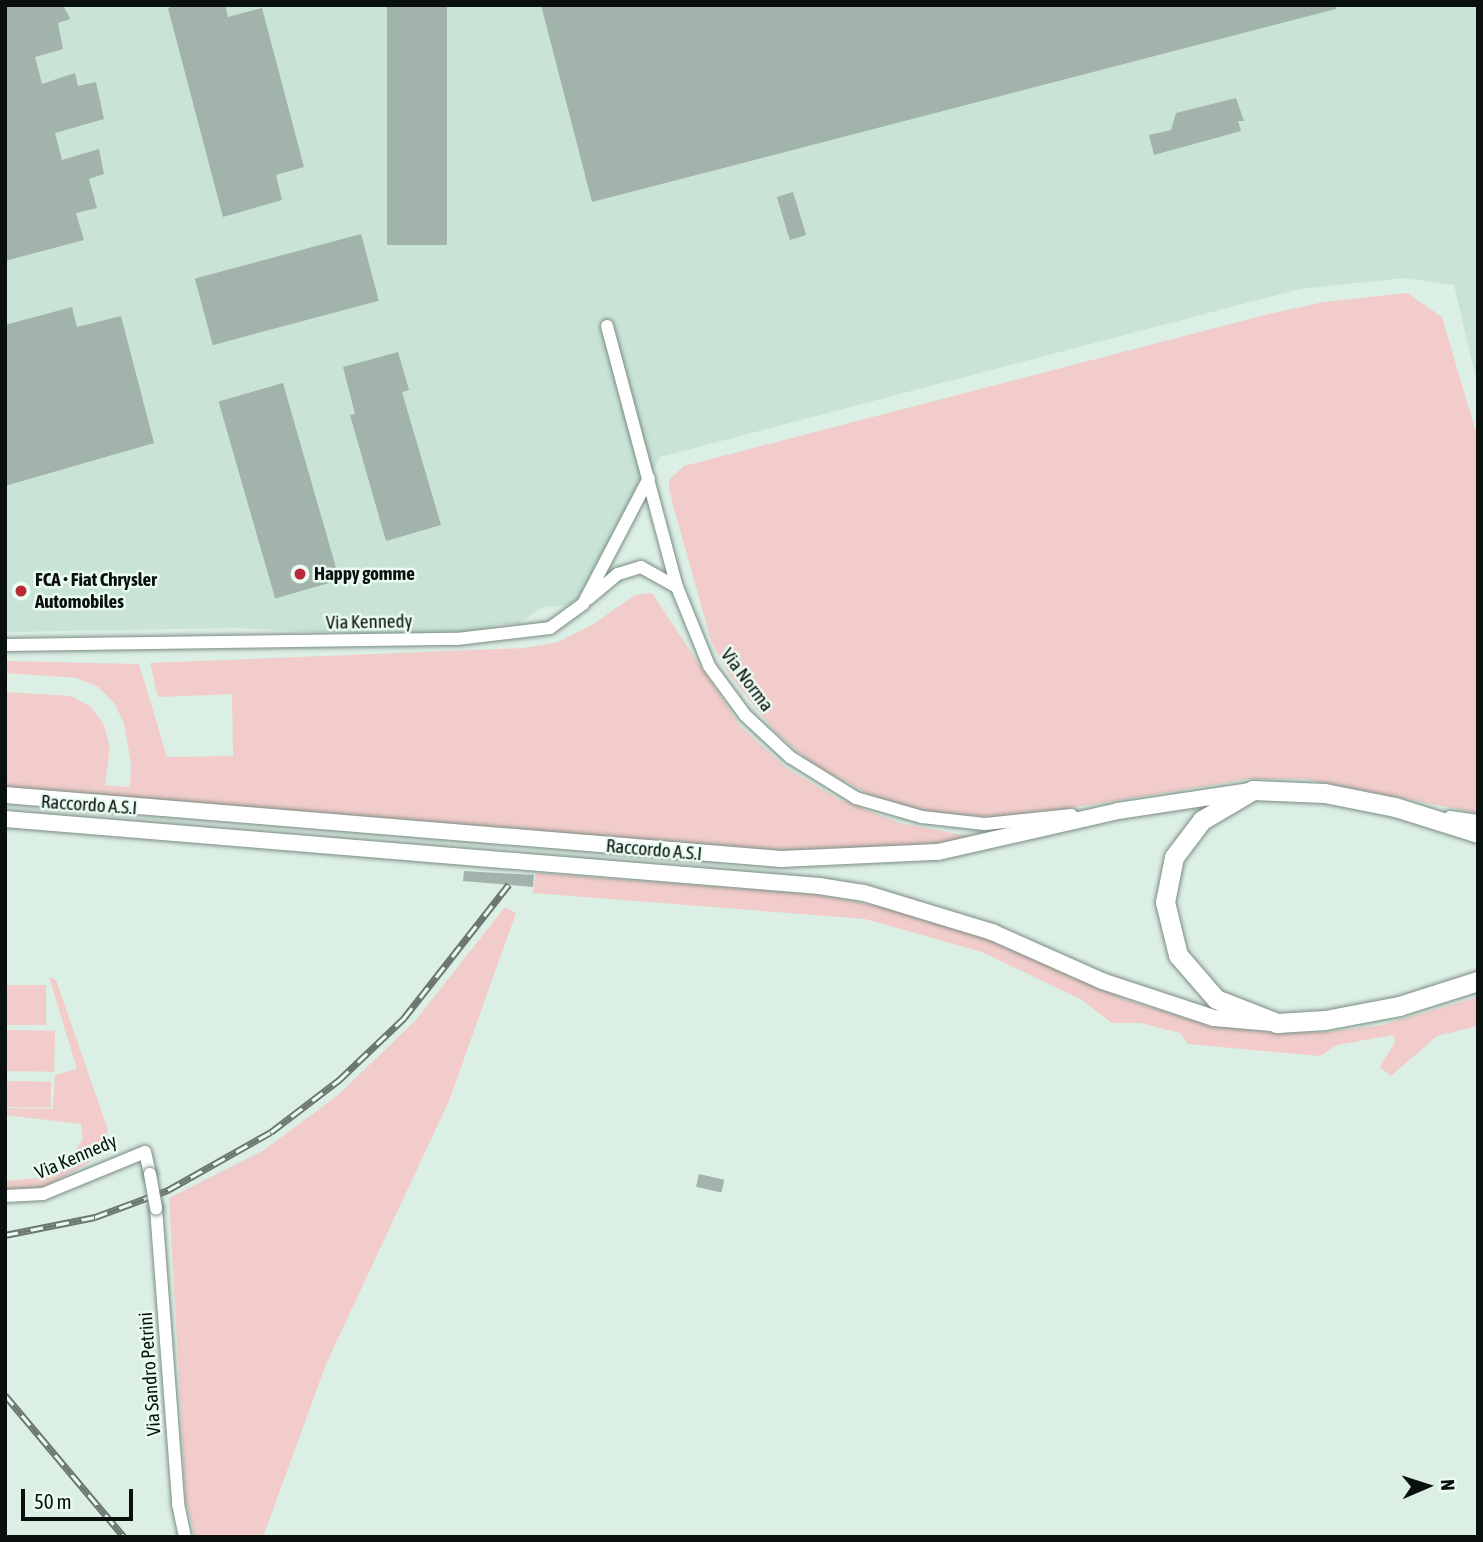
<!DOCTYPE html>
<meta charset="utf-8">
<style>
body{margin:0}
#map{position:relative;width:1483px;height:1542px;overflow:hidden;background:#dcefe5;font-family:"Asap Condensed",sans-serif}
div>[style]{position:absolute}
[style*='--x']{left:calc(var(--x)*1px);top:calc(var(--y)*1px);width:calc(var(--w)*1px);rotate:calc(var(--a)*1deg)}
.built>*{inset:0;background:#c9e4d6}
.green>*{inset:0;background:#f1ccca;transform-origin:0 0}
.building>*{inset:0;background:#a1b3aa;transform-origin:0 0}
.roads{filter:drop-shadow(0 0 2px #7b8c83) drop-shadow(0 0 2px #7b8c83)}
.minor>*{height:12px;margin:-6px;padding:0 6px;transform-origin:6px;border-radius:6px;background:#fff}
.tertiary>*{height:16px;margin:-8px;padding:0 8px;transform-origin:8px;border-radius:8px;background:#fff}
.primary>*{height:19px;margin:-9.5px;padding:0 9.5px;transform-origin:9.5px;border-radius:9.5px;background:#fff}
.rail>*{height:7px;margin-top:-3.5px;transform-origin:0;background:repeating-linear-gradient(90deg,#eafcf2 0 13px,#6b7770 0 26px);box-sizing:border-box;border-block:2px solid #6b7770}
.bridges{filter:drop-shadow(0 0 2px #7b8c83) drop-shadow(0 0 2px #7b8c83)}
.minor-bridge>*{height:12px;margin:-6px;padding:0 6px;transform-origin:6px;border-radius:6px;background:#fff}
.dots>*{width:19px;height:19px;translate:-50% -50%;box-sizing:border-box;border:4px solid #eafcf2;border-radius:50%}
span{translate:-50% -50%;white-space:nowrap;text-align:center;line-height:1.15;-webkit-text-stroke:5px #eafcf2;paint-order:stroke}
.poi-label{font-size:19px;color:#0a100d;font-weight:700}
.left{translate:0 -50%;text-align:left}
.street-label{font-size:19px;color:#0a100d}
.frame{position:absolute;inset:0;border:7px solid #0a100d;pointer-events:none}
.north{position:absolute;left:1392px;top:1451px;width:70px;height:70px;-webkit-text-stroke:5px #eafcf2;paint-order:stroke;rotate:87deg;font-size:19px;font-weight:700;line-height:28px;text-align:center;color:#0a100d}
.north::after{content:'';display:block;margin:auto;width:24px;height:32px;background:#0a100d;clip-path:polygon(50% 0,100% 100%,50% 72%,0 100%)}
.scale{position:absolute;left:21px;top:1489px;width:112px;height:32px;box-sizing:border-box;border:4px solid #0a100d;border-top:0;padding-left:9px;font-size:21px;line-height:24px;white-space:nowrap;color:#0a100d;-webkit-text-stroke:5px #eafcf2;paint-order:stroke}
</style>
<div id="map">
<div class="built">
<div style="clip-path:polygon(5px 5px,1478px 5px,1478px 387px,1454px 285px,1404px 278px,1300px 289px,660px 457px,583px 604px,543px 607px,518px 624px,498px 624px,457px 639px,237px 628px,5px 632px)"></div>
</div>
<div class="green">
<div style="clip-path:polygon(1407px 293px,1442px 317px,1478px 439px,1478px 813px,1305px 779px,1248px 779px,1010px 818px,924px 813px,871px 795px,813px 764px,776px 733px,728px 673px,711px 641px,669px 490px,669px 480px,684px 466px,1273px 313px,1324px 302px)"></div>
<div style="clip-path:polygon(652px 593px,740px 726px,785px 767px,838px 799px,900px 823px,978px 838px,927px 847px,794px 853px,5px 787px,5px 692px,71px 696px,90px 706px,103px 723px,110px 747px,105px 785px,130px 787px,131px 764px,124px 723px,114px 703px,98px 687px,77px 678px,5px 673px,5px 661px,139px 664px,167px 757px,233px 756px,232px 694px,158px 697px,150px 663px,524px 648px,558px 642px,592px 625px,635px 595px)"></div>
<div style="clip-path:polygon(536px 873px,815px 894px,913px 913px,1003px 944px,1126px 1000px,1210px 1026px,1276px 1033px,1328px 1032px,1382px 1025px,1478px 997px,1478px 1026px,1437px 1036px,1391px 1076px,1380px 1067px,1395px 1042px,1393px 1035px,1337px 1045px,1320px 1056px,1188px 1044px,1180px 1033px,1141px 1023px,1112px 1023px,1082px 1000px,982px 952px,865px 919px,533px 893px)"></div>
<div style="clip-path:polygon(505px 907px,516px 913px,449px 1101px,326px 1364px,263px 1537px,195px 1537px,186px 1501px,169px 1198px,264px 1150px,338px 1095px,415px 1021px)"></div>
<div style="clip-path:polygon(49px 977px,56px 980px,108px 1130px,100px 1152px,87px 1164px,45px 1187px,5px 1189px,5px 1181px,39px 1178px,64px 1169px,83px 1138px,81px 1124px,5px 1115px,5px 1108px,53px 1109px,55px 1075px,77px 1069px)"></div>
<div style="left:5px;top:985px;width:41px;height:40px"></div>
<div style="left:5px;top:1030px;width:50px;height:41px;rotate:1deg"></div>
<div style="left:5px;top:1081px;width:46px;height:26px;rotate:1deg"></div>
</div>
<div class="building">
<div style="clip-path:polygon(5px 5px,62px 5px,67px 12px,70px 19px,58px 23px,63px 49px,35px 57px,42px 84px,75px 73px,78px 86px,96px 82px,104px 119px,55px 133px,62px 160px,99px 149px,104px 174px,89px 179px,97px 208px,76px 213px,84px 240px,5px 261px)"></div>
<div style="clip-path:polygon(177px 5px,225px 5px,228px 17px,262px 8px,304px 167px,276px 175px,282px 200px,223px 217px,168px 8px)"></div>
<div style="left:387px;top:5px;width:60px;height:240px"></div>
<div style="clip-path:polygon(541px 5px,1335px 5px,1336px 9px,592px 202px)"></div>
<div style="clip-path:polygon(1236px 98px,1244px 121px,1238px 121px,1241px 131px,1154px 155px,1149px 135px,1171px 130px,1176px 113px)"></div>
<div style="left:793px;top:192px;width:45px;height:17px;rotate:73deg"></div>
<div style="left:361px;top:234px;width:69px;height:172px;rotate:75deg"></div>
<div style="clip-path:polygon(72px 307px,77px 327px,121px 316px,154px 443px,5px 486px,5px 325px)"></div>
<div style="clip-path:polygon(398px 352px,409px 390px,402px 392px,441px 525px,386px 541px,350px 415px,355px 414px,343px 367px)"></div>
<div style="left:283px;top:383px;width:205px;height:67px;rotate:74deg"></div>
<div style="clip-path:polygon(464px 871px,534px 875px,533px 887px,463px 881px)"></div>
<div style="left:699px;top:1174px;width:26px;height:13px;rotate:13deg"></div>
</div>
<div class="roads">
<div class="minor">
<div style="--x:607;--y:326;--w:270;--a:75"></div>
<div style="--x:677;--y:587;--w:85;--a:67.9"></div>
<div style="--x:709;--y:666;--w:61;--a:53.7"></div>
<div style="--x:745;--y:715;--w:62;--a:43"></div>
<div style="--x:790;--y:757;--w:78;--a:31.8"></div>
<div style="--x:856;--y:798;--w:69;--a:16.1"></div>
<div style="--x:922;--y:817;--w:63;--a:6.3"></div>
<div style="--x:985;--y:824;--w:87;--a:-5.9"></div>
<div style="--x:588;--y:599;--w:39;--a:-40"></div>
<div style="--x:618;--y:574;--w:24;--a:-17"></div>
<div style="--x:641;--y:567;--w:41;--a:29.1"></div>
<div style="--x:5;--y:645;--w:452;--a:-0.8"></div>
<div style="--x:457;--y:639;--w:94;--a:-6.7"></div>
<div style="--x:550;--y:628;--w:41;--a:-36"></div>
<div style="--x:583;--y:604;--w:142;--a:-62.4"></div>
<div style="--x:1450;--y:817;--w:28;--a:8"></div>
<div style="--x:5;--y:1196;--w:38;--a:-3"></div>
<div style="--x:43;--y:1194;--w:110;--a:-22.4"></div>
<div style="--x:145;--y:1152;--w:23;--a:77"></div>
<div style="--x:156;--y:1208;--w:297;--a:85.7"></div>
<div style="--x:178;--y:1504;--w:34;--a:78"></div>
</div>
<div class="tertiary">
<div style="--x:5;--y:795;--w:779;--a:4.71"></div>
<div style="--x:781;--y:859;--w:157;--a:-2.6"></div>
<div style="--x:938;--y:852;--w:185;--a:-12.8"></div>
<div style="--x:1118;--y:811;--w:134;--a:-8.6"></div>
<div style="--x:5;--y:819;--w:817;--a:4.71"></div>
<div style="--x:819;--y:886;--w:46;--a:8.8"></div>
<div style="--x:864;--y:893;--w:134;--a:16.9"></div>
<div style="--x:992;--y:932;--w:120;--a:24"></div>
<div style="--x:1102;--y:981;--w:118;--a:18.3"></div>
<div style="--x:1214;--y:1018;--w:58;--a:4.9"></div>
</div>
<div class="primary">
<div style="--x:1478;--y:833;--w:87;--a:-162.6"></div>
<div style="--x:1395;--y:807;--w:72;--a:-168.8"></div>
<div style="--x:1324;--y:793;--w:71;--a:-177.6"></div>
<div style="--x:1253;--y:790;--w:59;--a:149.5"></div>
<div style="--x:1202;--y:820;--w:46;--a:127.1"></div>
<div style="--x:1174;--y:857;--w:46;--a:101.3"></div>
<div style="--x:1165;--y:902;--w:55;--a:76.2"></div>
<div style="--x:1178;--y:955;--w:58;--a:49.2"></div>
<div style="--x:1216;--y:999;--w:66;--a:21.5"></div>
<div style="--x:1277;--y:1023;--w:48;--a:-3.6"></div>
<div style="--x:1325;--y:1020;--w:75;--a:-10.7"></div>
<div style="--x:1399;--y:1006;--w:83;--a:-17.6"></div>
</div>
</div>
<div class="rail">
<div style="--x:5;--y:1235;--w:92;--a:-11.3"></div>
<div style="--x:95;--y:1217;--w:78;--a:-20.3"></div>
<div style="--x:168;--y:1190;--w:118;--a:-29.4"></div>
<div style="--x:271;--y:1132;--w:86;--a:-37.4"></div>
<div style="--x:339;--y:1080;--w:90;--a:-43.6"></div>
<div style="--x:404;--y:1018;--w:170;--a:-51.9"></div>
<div style="--x:5;--y:1395;--w:185;--a:50"></div>
</div>
<div class="bridges">
<div class="minor-bridge">
<div style="--x:150;--y:1174;--w:35;--a:80"></div>
</div>
</div>
<div class="dots">
<div style="left:300px;top:574px;background:#ba2937"></div>
<div style="left:21px;top:591px;background:#ba2937"></div>
</div>
<div class="poi-label">
<span class="left" style="left:314px;top:574px">Happy gomme</span>
<span class="left" style="left:35px;top:591px">FCA • Fiat Chrysler<br>Automobiles</span>
</div>
<div class="street-label">
<span style="left:369px;top:622px;rotate:-1deg">Via Kennedy</span>
<span style="left:747px;top:680px;rotate:53deg">Via Norma</span>
<span style="left:89px;top:805px;rotate:4deg">Raccordo A.S.I</span>
<span style="left:654px;top:850px;rotate:5deg">Raccordo A.S.I</span>
<span style="left:76px;top:1157px;rotate:-23deg">Via Kennedy</span>
<span style="left:150px;top:1374px;rotate:-94deg">Via Sandro Petrini</span>
</div>
<div class="frame"></div>
<div class="north">N</div>
<div class="scale">50 m</div>
</div>
